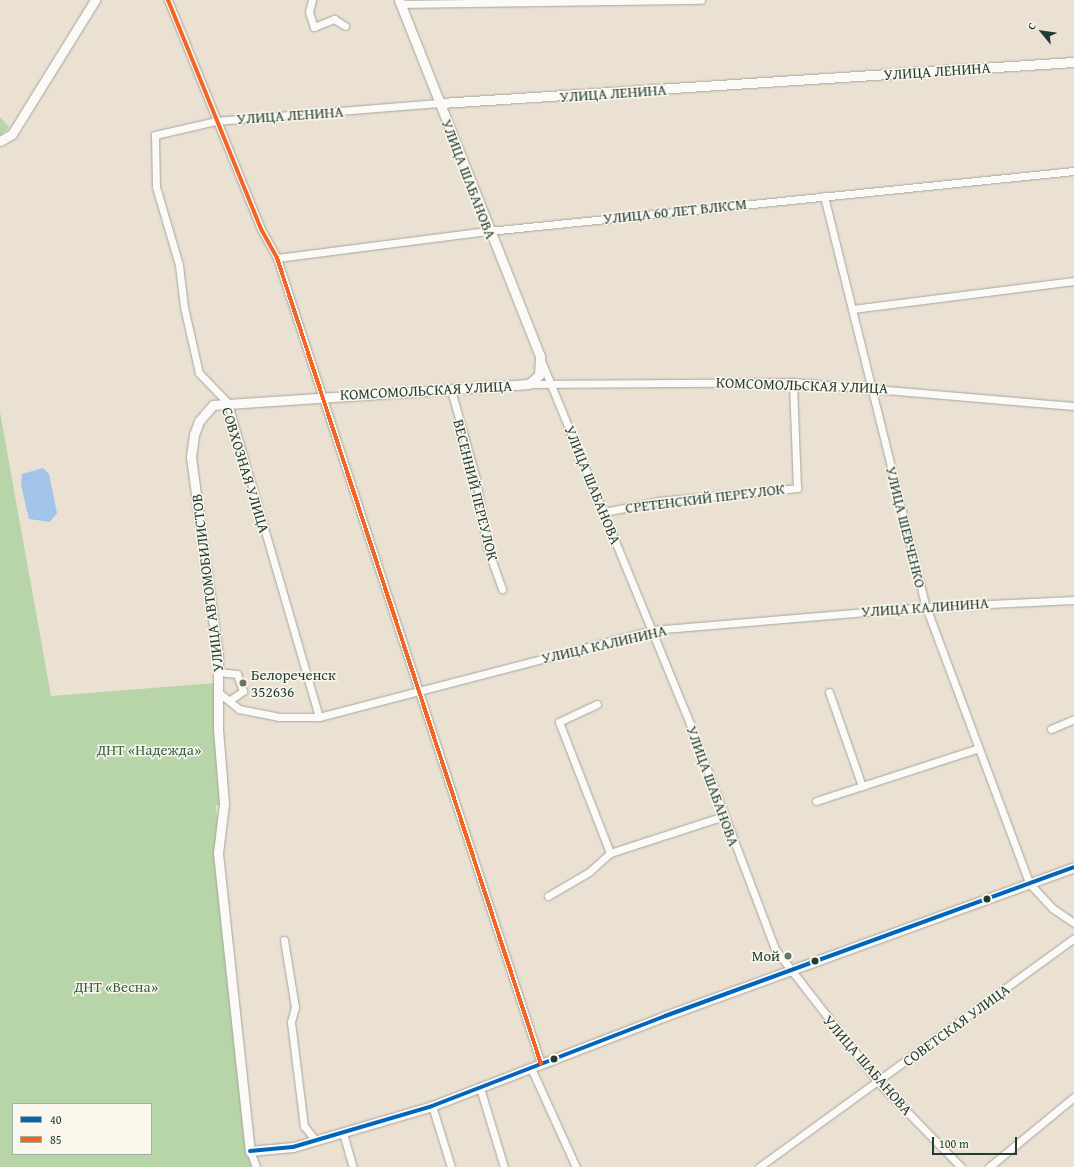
<!DOCTYPE html>
<meta charset="utf-8">
<style>
body{margin:0}
#map{position:relative;width:1074px;height:1167px;overflow:hidden;background:#ebe1d3;font-family:"Gentium Book Plus",serif}
div>[style]{position:absolute}
[style*='--x']{left:calc(var(--x)*1px);top:calc(var(--y)*1px);width:calc(var(--w)*1px);rotate:calc(var(--a)*1deg)}
.green>*{inset:0;background:#b7d5a8}
.water>*{inset:0;background:#a2c4e8}
.roads{filter:drop-shadow(0 0 1px #a6a49b) drop-shadow(0 0 1px #a6a49b)}
.minor>*{height:7px;margin:-3.5px;padding:0 3.5px;transform-origin:3.5px;border-radius:3.5px;background:#fcfaf8}
.tertiary>*{height:9px;margin:-4.5px;padding:0 4.5px;transform-origin:4.5px;border-radius:4.5px;background:#fcfaf8}
.bus-1>*{height:4px;margin:-2px;padding:0 2px;transform-origin:2px;border-radius:2px;background:#0065bd}
.bus-2>*{height:4px;margin:-2px;padding:0 2px;transform-origin:2px;border-radius:2px;background:#f26522}
.dots>*{width:11px;height:11px;translate:-50% -50%;box-sizing:border-box;border:2px solid #fbf7ec;border-radius:50%}
span{translate:-50% -50%;white-space:nowrap;text-align:center;line-height:1.15;-webkit-text-stroke:3px #fbf7ec;paint-order:stroke}
.street-label{font-size:15px;color:#1f3d34}
.poi-label{font-size:15px;color:#1f3d34}
.left{translate:0 -50%;text-align:left}
.right{translate:-100% -50%;text-align:right}
.park-label{font-size:15px;color:#3a6148}
.legend{position:absolute;left:12px;top:1103px;width:140px;height:52px;box-sizing:border-box;background:#fbf7ec;border:1px solid #a3ada2;margin:0;padding:5px 7px;list-style:none;font-size:12px;color:#1f3d34}
.legend li{display:flex;align-items:center;gap:8px;height:20px}
.legend b{width:20px;border:1px solid #a3ada2}
.north{position:absolute;left:1022px;top:12px;width:40px;height:40px;-webkit-text-stroke:3px #fbf7ec;paint-order:stroke;rotate:299deg;font-size:11px;font-weight:700;line-height:16px;text-align:center;color:#1f3d34}
.north::after{content:'';display:block;margin:auto;width:14px;height:18px;background:#1f3d34;clip-path:polygon(50% 0,100% 100%,50% 72%,0 100%)}
.scale{position:absolute;left:932px;top:1137px;width:85px;height:18px;box-sizing:border-box;border:2px solid #1f3d34;border-top:0;padding-left:5px;font-size:12px;line-height:14px;white-space:nowrap;color:#1f3d34;-webkit-text-stroke:3px #fbf7ec;paint-order:stroke}
</style>
<div id="map">
<div class="green">
<div style="clip-path:polygon(0 117px,9px 127px,0 136px)"></div>
<div style="clip-path:polygon(evenodd,0 412px,51px 696px,215px 683px,222px 805px,216px 805px,251px 1167px,0 1167px,0 412px,13px 1104px,151px 1104px,151px 1154px,13px 1154px,13px 1104px)"></div>
</div>
<div class="water">
<div style="clip-path:polygon(43px 468px,49px 474px,57px 513px,50px 522px,29px 519px,21px 485px,22px 474px)"></div>
</div>
<div class="roads">
<div class="minor">
<div style="--x:168;--y:0;--w:247;--a:67.9"></div>
<div style="--x:261;--y:229;--w:33;--a:61"></div>
<div style="--x:277;--y:258;--w:848;--a:71.86"></div>
<div style="--x:312;--y:0;--w:12;--a:104"></div>
<div style="--x:309;--y:12;--w:16;--a:72"></div>
<div style="--x:314;--y:27;--w:22;--a:-22"></div>
<div style="--x:334;--y:19;--w:13;--a:32"></div>
<div style="--x:401;--y:4;--w:300;--a:-0.8"></div>
<div style="--x:824;--y:196;--w:423;--a:76.1"></div>
<div style="--x:926;--y:607;--w:295;--a:69.5"></div>
<div style="--x:1029;--y:883;--w:34;--a:47"></div>
<div style="--x:1052;--y:908;--w:27;--a:34"></div>
<div style="--x:277;--y:258;--w:214;--a:-7.3"></div>
<div style="--x:489;--y:231;--w:588;--a:-5.86"></div>
<div style="--x:852;--y:309;--w:224;--a:-7.2"></div>
<div style="--x:540;--y:358;--w:396;--a:67.7"></div>
<div style="--x:690;--y:724;--w:241;--a:69.3"></div>
<div style="--x:775;--y:949;--w:168;--a:52.2"></div>
<div style="--x:878;--y:1082;--w:119;--a:45.7"></div>
<div style="--x:529;--y:384;--w:264;--a:-0.4"></div>
<div style="--x:793;--y:382;--w:282;--a:4.9"></div>
<div style="--x:451;--y:390;--w:92;--a:74.3"></div>
<div style="--x:476;--y:479;--w:69;--a:80.8"></div>
<div style="--x:487;--y:547;--w:45;--a:70.3"></div>
<div style="--x:604;--y:512;--w:57;--a:-11.1"></div>
<div style="--x:660;--y:501;--w:138;--a:-5.4"></div>
<div style="--x:797;--y:488;--w:106;--a:-92.2"></div>
<div style="--x:218;--y:672;--w:19;--a:6"></div>
<div style="--x:237;--y:674;--w:18;--a:71"></div>
<div style="--x:243;--y:691;--w:16;--a:145"></div>
<div style="--x:218;--y:692;--w:27;--a:39"></div>
<div style="--x:239;--y:709;--w:41;--a:11.3"></div>
<div style="--x:279;--y:717;--w:40;--a:0"></div>
<div style="--x:319;--y:717;--w:344;--a:-14.6"></div>
<div style="--x:652;--y:630;--w:275;--a:-4.8"></div>
<div style="--x:926;--y:607;--w:148;--a:-2.7"></div>
<div style="--x:829;--y:692;--w:100;--a:70.7"></div>
<div style="--x:597;--y:704;--w:42;--a:154.7"></div>
<div style="--x:559;--y:722;--w:141;--a:68.7"></div>
<div style="--x:319;--y:717;--w:327;--a:-106.2"></div>
<div style="--x:228;--y:403;--w:42;--a:-134"></div>
<div style="--x:199;--y:373;--w:68;--a:-102.8"></div>
<div style="--x:184;--y:307;--w:42;--a:-96.8"></div>
<div style="--x:179;--y:265;--w:81;--a:-106.4"></div>
<div style="--x:156;--y:187;--w:52;--a:-91.1"></div>
<div style="--x:155;--y:135;--w:63;--a:-12.9"></div>
<div style="--x:216;--y:121;--w:226;--a:-4.6"></div>
<div style="--x:1051;--y:729;--w:25;--a:-23"></div>
<div style="--x:816;--y:801;--w:168;--a:-18"></div>
<div style="--x:548;--y:896;--w:48;--a:-30.3"></div>
<div style="--x:589;--y:872;--w:28;--a:-42"></div>
<div style="--x:610;--y:853;--w:120;--a:-18"></div>
<div style="--x:284;--y:940;--w:68;--a:80.7"></div>
<div style="--x:295;--y:1007;--w:16;--a:105"></div>
<div style="--x:291;--y:1022;--w:105;--a:82.9"></div>
<div style="--x:304;--y:1126;--w:19;--a:51"></div>
<div style="--x:531;--y:1068;--w:109;--a:65.6"></div>
<div style="--x:480;--y:1088;--w:83;--a:73.1"></div>
<div style="--x:432;--y:1106;--w:64;--a:72.7"></div>
<div style="--x:343;--y:1133;--w:35;--a:74"></div>
<div style="--x:250;--y:1151;--w:17;--a:69"></div>
<div style="--x:759;--y:1167;--w:389;--a:-36"></div>
<div style="--x:989;--y:1167;--w:110;--a:-39.5"></div>
</div>
<div class="tertiary">
<div style="--x:399;--y:0;--w:384;--a:68.4"></div>
<div style="--x:540;--y:357;--w:18;--a:93"></div>
<div style="--x:539;--y:375;--w:13;--a:138"></div>
<div style="--x:529;--y:384;--w:317;--a:176.2"></div>
<div style="--x:213;--y:405;--w:21;--a:131"></div>
<div style="--x:199;--y:421;--w:15;--a:110"></div>
<div style="--x:194;--y:435;--w:22;--a:98"></div>
<div style="--x:191;--y:457;--w:202;--a:82.3"></div>
<div style="--x:218;--y:657;--w:72;--a:90"></div>
<div style="--x:218;--y:729;--w:75;--a:85.4"></div>
<div style="--x:224;--y:804;--w:49;--a:97"></div>
<div style="--x:218;--y:853;--w:300;--a:83.9"></div>
<div style="--x:250;--y:1151;--w:43;--a:-5.3"></div>
<div style="--x:293;--y:1147;--w:145;--a:-16.4"></div>
<div style="--x:432;--y:1106;--w:250;--a:-21.1"></div>
<div style="--x:665;--y:1016;--w:435;--a:-20"></div>
<div style="--x:441;--y:103;--w:634;--a:-3.71"></div>
<div style="--x:0;--y:141;--w:14;--a:-30"></div>
<div style="--x:12;--y:134;--w:158;--a:-58.2"></div>
</div>
</div>
<div class="bus-1">
<div style="--x:250;--y:1151;--w:43;--a:-5.3"></div>
<div style="--x:293;--y:1147;--w:145;--a:-16.4"></div>
<div style="--x:432;--y:1106;--w:250;--a:-21.1"></div>
<div style="--x:665;--y:1016;--w:435;--a:-20"></div>
</div>
<div class="bus-2">
<div style="--x:168;--y:0;--w:247;--a:67.9"></div>
<div style="--x:261;--y:229;--w:33;--a:61"></div>
<div style="--x:277;--y:258;--w:848;--a:71.86"></div>
</div>
<div class="dots">
<div style="left:243px;top:683px;background:#66766c"></div>
<div style="left:987px;top:899px;background:#1f3d34"></div>
<div style="left:788px;top:956px;background:#66766c"></div>
<div style="left:815px;top:961px;background:#1f3d34"></div>
<div style="left:554px;top:1059px;background:#1f3d34"></div>
</div>
<div class="street-label">
<span style="left:937px;top:71px;rotate:-4deg">УЛИЦА ЛЕНИНА</span>
<span style="left:613px;top:93px;rotate:-4deg">УЛИЦА ЛЕНИНА</span>
<span style="left:290px;top:115px;rotate:-4deg">УЛИЦА ЛЕНИНА</span>
<span style="left:469px;top:179px;rotate:69deg">УЛИЦА ШАБАНОВА</span>
<span style="left:675px;top:211px;rotate:-6deg">УЛИЦА 60 ЛЕТ ВЛКСМ</span>
<span style="left:802px;top:385px;rotate:2deg">КОМСОМОЛЬСКАЯ УЛИЦА</span>
<span style="left:426px;top:390px;rotate:-3deg">КОМСОМОЛЬСКАЯ УЛИЦА</span>
<span style="left:246px;top:470px;rotate:73deg">СОВХОЗНАЯ УЛИЦА</span>
<span style="left:593px;top:485px;rotate:68deg">УЛИЦА ШАБАНОВА</span>
<span style="left:476px;top:490px;rotate:76deg">ВЕСЕННИЙ ПЕРЕУЛОК</span>
<span style="left:705px;top:498px;rotate:-7deg">СРЕТЕНСКИЙ ПЕРЕУЛОК</span>
<span style="left:906px;top:527px;rotate:76deg">УЛИЦА ШЕВЧЕНКО</span>
<span style="left:207px;top:583px;rotate:-97deg">УЛИЦА АВТОМОБИЛИСТОВ</span>
<span style="left:925px;top:607px;rotate:-4deg">УЛИЦА КАЛИНИНА</span>
<span style="left:604px;top:644px;rotate:-13deg">УЛИЦА КАЛИНИНА</span>
<span style="left:713px;top:786px;rotate:70deg">УЛИЦА ШАБАНОВА</span>
<span style="left:956px;top:1025px;rotate:-36deg">СОВЕТСКАЯ УЛИЦА</span>
<span style="left:868px;top:1065px;rotate:49deg">УЛИЦА ШАБАНОВА</span>
</div>
<div class="poi-label">
<span class="left" style="left:251px;top:683px">Белореченск<br>352636</span>
<span class="right" style="left:780px;top:956px">Мой</span>
</div>
<div class="park-label">
<span style="left:149px;top:750px">ДНТ «Надежда»</span>
<span style="left:116px;top:987px">ДНТ «Весна»</span>
</div>
<ul class="legend">
<li><b style="height:5px;background:#0065bd"></b>40</li>
<li><b style="height:5px;background:#f26522"></b>85</li>
</ul>
<div class="north">С</div>
<div class="scale">100 m</div>
</div>
